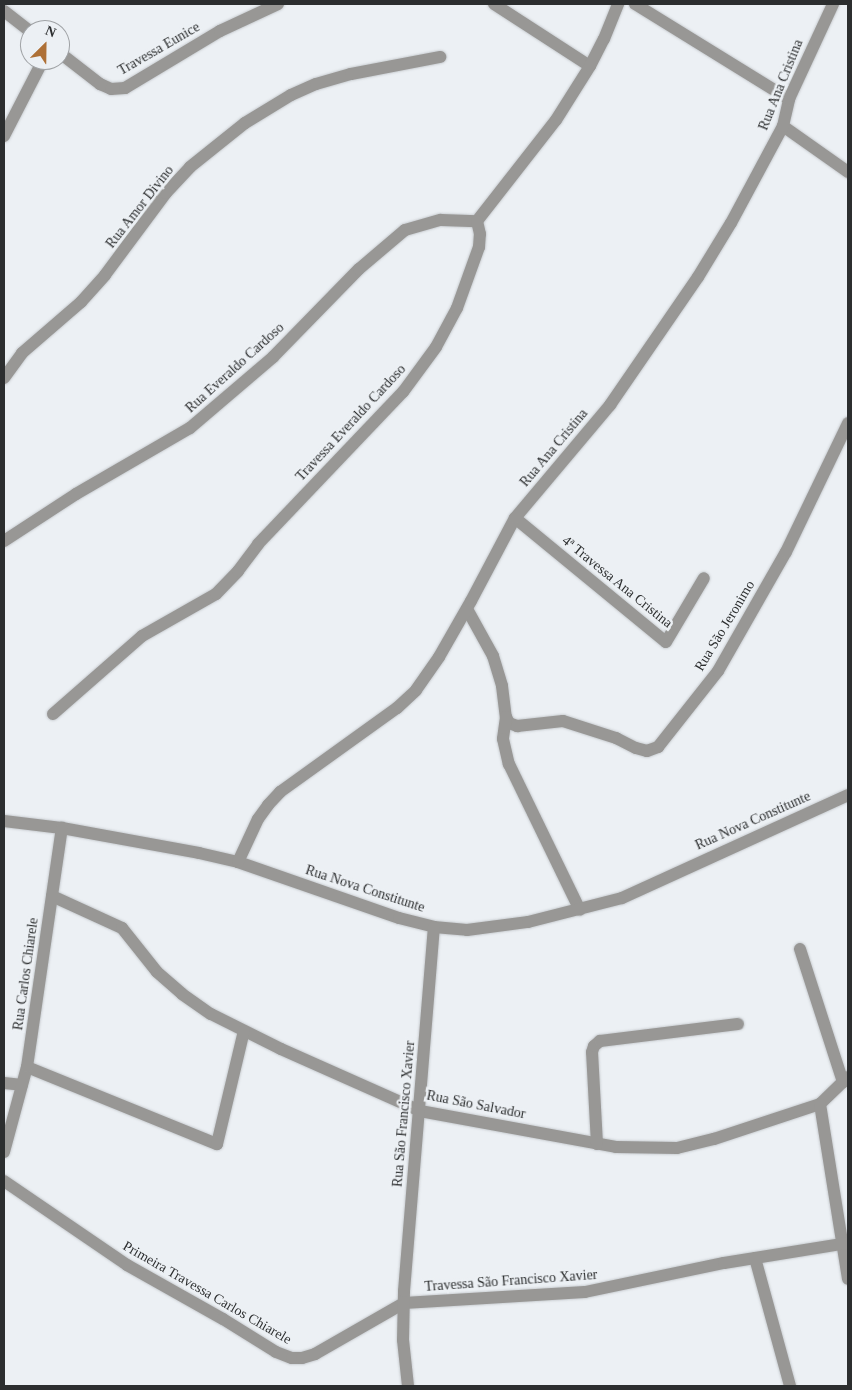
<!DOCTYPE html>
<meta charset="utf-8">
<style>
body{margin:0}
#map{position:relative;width:852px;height:1390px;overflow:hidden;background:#ecf0f4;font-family:Georgia,serif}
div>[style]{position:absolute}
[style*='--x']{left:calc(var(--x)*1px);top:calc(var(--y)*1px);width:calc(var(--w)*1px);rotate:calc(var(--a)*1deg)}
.roads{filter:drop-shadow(0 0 1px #c9cdd1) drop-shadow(0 0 1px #c9cdd1)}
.minor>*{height:12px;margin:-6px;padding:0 6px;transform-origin:6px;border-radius:6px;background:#989795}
span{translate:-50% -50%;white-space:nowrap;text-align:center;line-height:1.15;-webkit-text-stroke:5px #ecf0f4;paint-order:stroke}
.street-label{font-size:14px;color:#2c2e2f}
.frame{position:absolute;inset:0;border:5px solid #2c2e2f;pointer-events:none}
.north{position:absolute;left:20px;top:20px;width:50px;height:50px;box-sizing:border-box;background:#ecf0f4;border:1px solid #9fa2a5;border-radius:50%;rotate:23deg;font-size:14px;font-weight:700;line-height:20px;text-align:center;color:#2c2e2f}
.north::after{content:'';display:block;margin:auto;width:18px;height:22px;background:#ae7036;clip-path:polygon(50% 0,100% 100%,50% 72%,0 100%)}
</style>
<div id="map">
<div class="roads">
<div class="minor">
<div style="--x:494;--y:4;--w:114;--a:32.9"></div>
<div style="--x:635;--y:4;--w:181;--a:31.7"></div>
<div style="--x:4;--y:11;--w:33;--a:38"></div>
<div style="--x:60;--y:53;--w:51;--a:37.8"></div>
<div style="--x:100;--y:84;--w:12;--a:24"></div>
<div style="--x:111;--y:89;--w:14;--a:-4"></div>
<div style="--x:125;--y:88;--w:111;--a:-31"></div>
<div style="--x:220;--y:31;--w:64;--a:-25"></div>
<div style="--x:783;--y:126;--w:80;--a:35.3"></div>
<div style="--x:4;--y:136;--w:85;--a:-62.8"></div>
<div style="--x:477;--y:221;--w:128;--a:-52"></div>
<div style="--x:556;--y:120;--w:64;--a:-57.8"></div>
<div style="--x:590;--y:66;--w:30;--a:-63"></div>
<div style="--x:604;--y:39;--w:38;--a:-68"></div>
<div style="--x:4;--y:378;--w:31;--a:-54"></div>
<div style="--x:22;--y:353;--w:78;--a:-40.8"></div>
<div style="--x:81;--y:302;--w:36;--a:-48"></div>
<div style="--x:105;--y:275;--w:102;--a:-53.4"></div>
<div style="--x:166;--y:193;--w:35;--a:-47"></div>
<div style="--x:190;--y:167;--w:70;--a:-38.7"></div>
<div style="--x:245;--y:123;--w:54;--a:-31.3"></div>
<div style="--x:291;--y:95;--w:27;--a:-24"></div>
<div style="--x:316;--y:84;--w:36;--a:-16"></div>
<div style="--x:351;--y:74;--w:91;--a:-10.8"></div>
<div style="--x:515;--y:518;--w:195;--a:39.4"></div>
<div style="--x:666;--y:642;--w:74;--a:-59.3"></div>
<div style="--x:4;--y:541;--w:86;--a:-33.1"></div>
<div style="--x:76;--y:494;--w:132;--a:-30.1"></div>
<div style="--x:190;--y:428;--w:109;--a:-40.5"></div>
<div style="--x:273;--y:357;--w:123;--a:-45.7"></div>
<div style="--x:359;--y:269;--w:60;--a:-40.3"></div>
<div style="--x:405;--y:230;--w:37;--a:-16"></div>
<div style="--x:441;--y:220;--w:36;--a:2"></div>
<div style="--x:467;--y:609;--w:54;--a:61"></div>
<div style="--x:493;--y:656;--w:31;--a:73"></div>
<div style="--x:502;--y:686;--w:31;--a:83"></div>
<div style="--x:506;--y:717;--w:7;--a:63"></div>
<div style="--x:509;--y:723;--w:9;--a:21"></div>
<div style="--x:517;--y:726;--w:46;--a:-6.2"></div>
<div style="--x:563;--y:721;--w:56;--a:17.8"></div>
<div style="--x:616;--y:738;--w:22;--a:27"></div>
<div style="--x:636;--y:748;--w:11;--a:15"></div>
<div style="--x:647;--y:751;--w:12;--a:-20"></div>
<div style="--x:658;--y:747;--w:97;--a:-51.7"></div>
<div style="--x:718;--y:671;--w:137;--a:-60.3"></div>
<div style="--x:786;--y:552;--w:143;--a:-64.3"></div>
<div style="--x:53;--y:714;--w:118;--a:-41.2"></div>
<div style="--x:142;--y:636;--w:85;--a:-29.6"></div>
<div style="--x:216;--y:594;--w:32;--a:-46"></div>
<div style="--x:238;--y:571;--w:34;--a:-53"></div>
<div style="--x:258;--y:544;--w:210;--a:-46.4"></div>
<div style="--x:403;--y:392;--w:56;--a:-53.7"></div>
<div style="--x:436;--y:347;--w:44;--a:-61.7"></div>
<div style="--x:457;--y:308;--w:65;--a:-70.2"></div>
<div style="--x:479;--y:247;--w:13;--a:-86"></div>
<div style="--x:480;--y:234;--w:13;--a:-103"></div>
<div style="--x:506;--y:717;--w:22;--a:98"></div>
<div style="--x:503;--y:739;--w:26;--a:77"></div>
<div style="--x:509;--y:764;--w:162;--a:64.1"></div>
<div style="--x:4;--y:821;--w:58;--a:6.9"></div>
<div style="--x:62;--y:828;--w:139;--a:10.3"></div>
<div style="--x:199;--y:853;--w:40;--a:13"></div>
<div style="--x:238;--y:862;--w:170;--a:19.2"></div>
<div style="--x:399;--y:918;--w:36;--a:14"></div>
<div style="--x:434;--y:927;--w:33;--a:5"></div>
<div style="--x:467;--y:930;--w:62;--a:-7.5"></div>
<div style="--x:528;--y:922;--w:97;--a:-14.3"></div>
<div style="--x:622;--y:898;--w:248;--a:-24.5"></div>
<div style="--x:238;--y:862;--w:47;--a:-65.1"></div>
<div style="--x:258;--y:819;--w:17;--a:-54"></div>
<div style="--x:268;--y:805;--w:18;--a:-47"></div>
<div style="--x:280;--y:792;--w:144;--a:-35.7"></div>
<div style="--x:397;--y:708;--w:26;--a:-43"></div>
<div style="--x:416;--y:690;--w:40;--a:-55.1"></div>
<div style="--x:439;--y:657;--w:64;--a:-60.3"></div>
<div style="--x:471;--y:601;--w:94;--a:-62.1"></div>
<div style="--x:515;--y:518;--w:148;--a:-49.9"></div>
<div style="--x:610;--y:405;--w:155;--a:-55.5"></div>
<div style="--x:698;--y:277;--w:63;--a:-58.6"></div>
<div style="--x:731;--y:223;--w:110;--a:-61.8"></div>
<div style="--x:783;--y:126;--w:28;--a:-77"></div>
<div style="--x:789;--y:99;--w:105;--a:-65.1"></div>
<div style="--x:52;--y:896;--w:77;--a:24.6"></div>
<div style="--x:122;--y:928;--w:56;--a:51.5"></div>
<div style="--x:157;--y:972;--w:33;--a:41"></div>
<div style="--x:182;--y:994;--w:35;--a:35"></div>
<div style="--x:211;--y:1014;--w:78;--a:26.6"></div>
<div style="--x:281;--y:1049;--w:152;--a:24"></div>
<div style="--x:420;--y:1111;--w:199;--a:10.4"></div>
<div style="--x:616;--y:1147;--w:61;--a:0.9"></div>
<div style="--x:677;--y:1148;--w:38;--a:-14"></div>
<div style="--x:714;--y:1139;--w:112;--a:-18.3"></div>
<div style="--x:820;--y:1104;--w:39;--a:-44"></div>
<div style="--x:800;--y:949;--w:140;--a:72.1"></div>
<div style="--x:27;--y:1067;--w:205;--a:22.1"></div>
<div style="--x:217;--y:1144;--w:116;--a:-76.6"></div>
<div style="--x:4;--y:1083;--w:18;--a:6"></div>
<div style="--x:820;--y:1104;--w:177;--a:80.9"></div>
<div style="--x:597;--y:1144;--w:92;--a:-93.1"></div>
<div style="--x:592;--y:1052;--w:6;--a:-72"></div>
<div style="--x:594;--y:1046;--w:8;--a:-40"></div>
<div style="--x:600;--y:1041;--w:139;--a:-7"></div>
<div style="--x:4;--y:1152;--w:88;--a:-74.9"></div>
<div style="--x:27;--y:1067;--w:242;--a:-81.7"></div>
<div style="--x:4;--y:1181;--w:149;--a:34.3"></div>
<div style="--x:127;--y:1265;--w:110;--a:29.4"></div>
<div style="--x:223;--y:1319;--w:62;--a:31.9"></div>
<div style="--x:276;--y:1352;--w:17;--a:21"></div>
<div style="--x:292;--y:1358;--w:10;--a:0"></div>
<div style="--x:302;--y:1358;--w:14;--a:-17"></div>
<div style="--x:315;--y:1354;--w:103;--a:-29.8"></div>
<div style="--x:404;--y:1303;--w:181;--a:-3.5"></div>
<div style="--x:585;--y:1292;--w:142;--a:-11.8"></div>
<div style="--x:724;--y:1263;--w:126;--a:-9.2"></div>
<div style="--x:755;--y:1258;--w:133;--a:74.7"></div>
<div style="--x:408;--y:1386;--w:46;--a:-96.2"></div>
<div style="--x:403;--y:1340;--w:49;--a:-88.8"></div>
<div style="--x:404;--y:1291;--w:365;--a:-85.3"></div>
</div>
</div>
<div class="street-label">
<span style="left:159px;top:49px;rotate:-30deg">Travessa Eunice</span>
<span style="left:781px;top:85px;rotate:-68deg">Rua Ana Cristina</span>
<span style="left:140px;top:207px;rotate:-52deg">Rua Amor Divino</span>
<span style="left:235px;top:368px;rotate:-42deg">Rua Everaldo Cardoso</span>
<span style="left:351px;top:423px;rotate:-47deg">Travessa Everaldo Cardoso</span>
<span style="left:554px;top:448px;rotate:-50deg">Rua Ana Cristina</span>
<span style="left:617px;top:582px;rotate:39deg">4ª Travessa Ana Cristina</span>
<span style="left:725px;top:626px;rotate:-59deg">Rua São Jeronimo</span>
<span style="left:753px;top:821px;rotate:-24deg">Rua Nova Constitunte</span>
<span style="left:365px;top:889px;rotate:18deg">Rua Nova Constitunte</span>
<span style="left:26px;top:974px;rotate:-82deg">Rua Carlos Chiarele</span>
<span style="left:476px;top:1105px;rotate:11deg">Rua São Salvador</span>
<span style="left:404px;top:1114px;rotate:-85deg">Rua São Francisco Xavier</span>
<span style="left:511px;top:1281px;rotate:-4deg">Travessa São Francisco Xavier</span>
<span style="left:207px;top:1293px;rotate:30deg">Primeira Travessa Carlos Chiarele</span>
</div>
<div class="frame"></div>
<div class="north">N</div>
</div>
